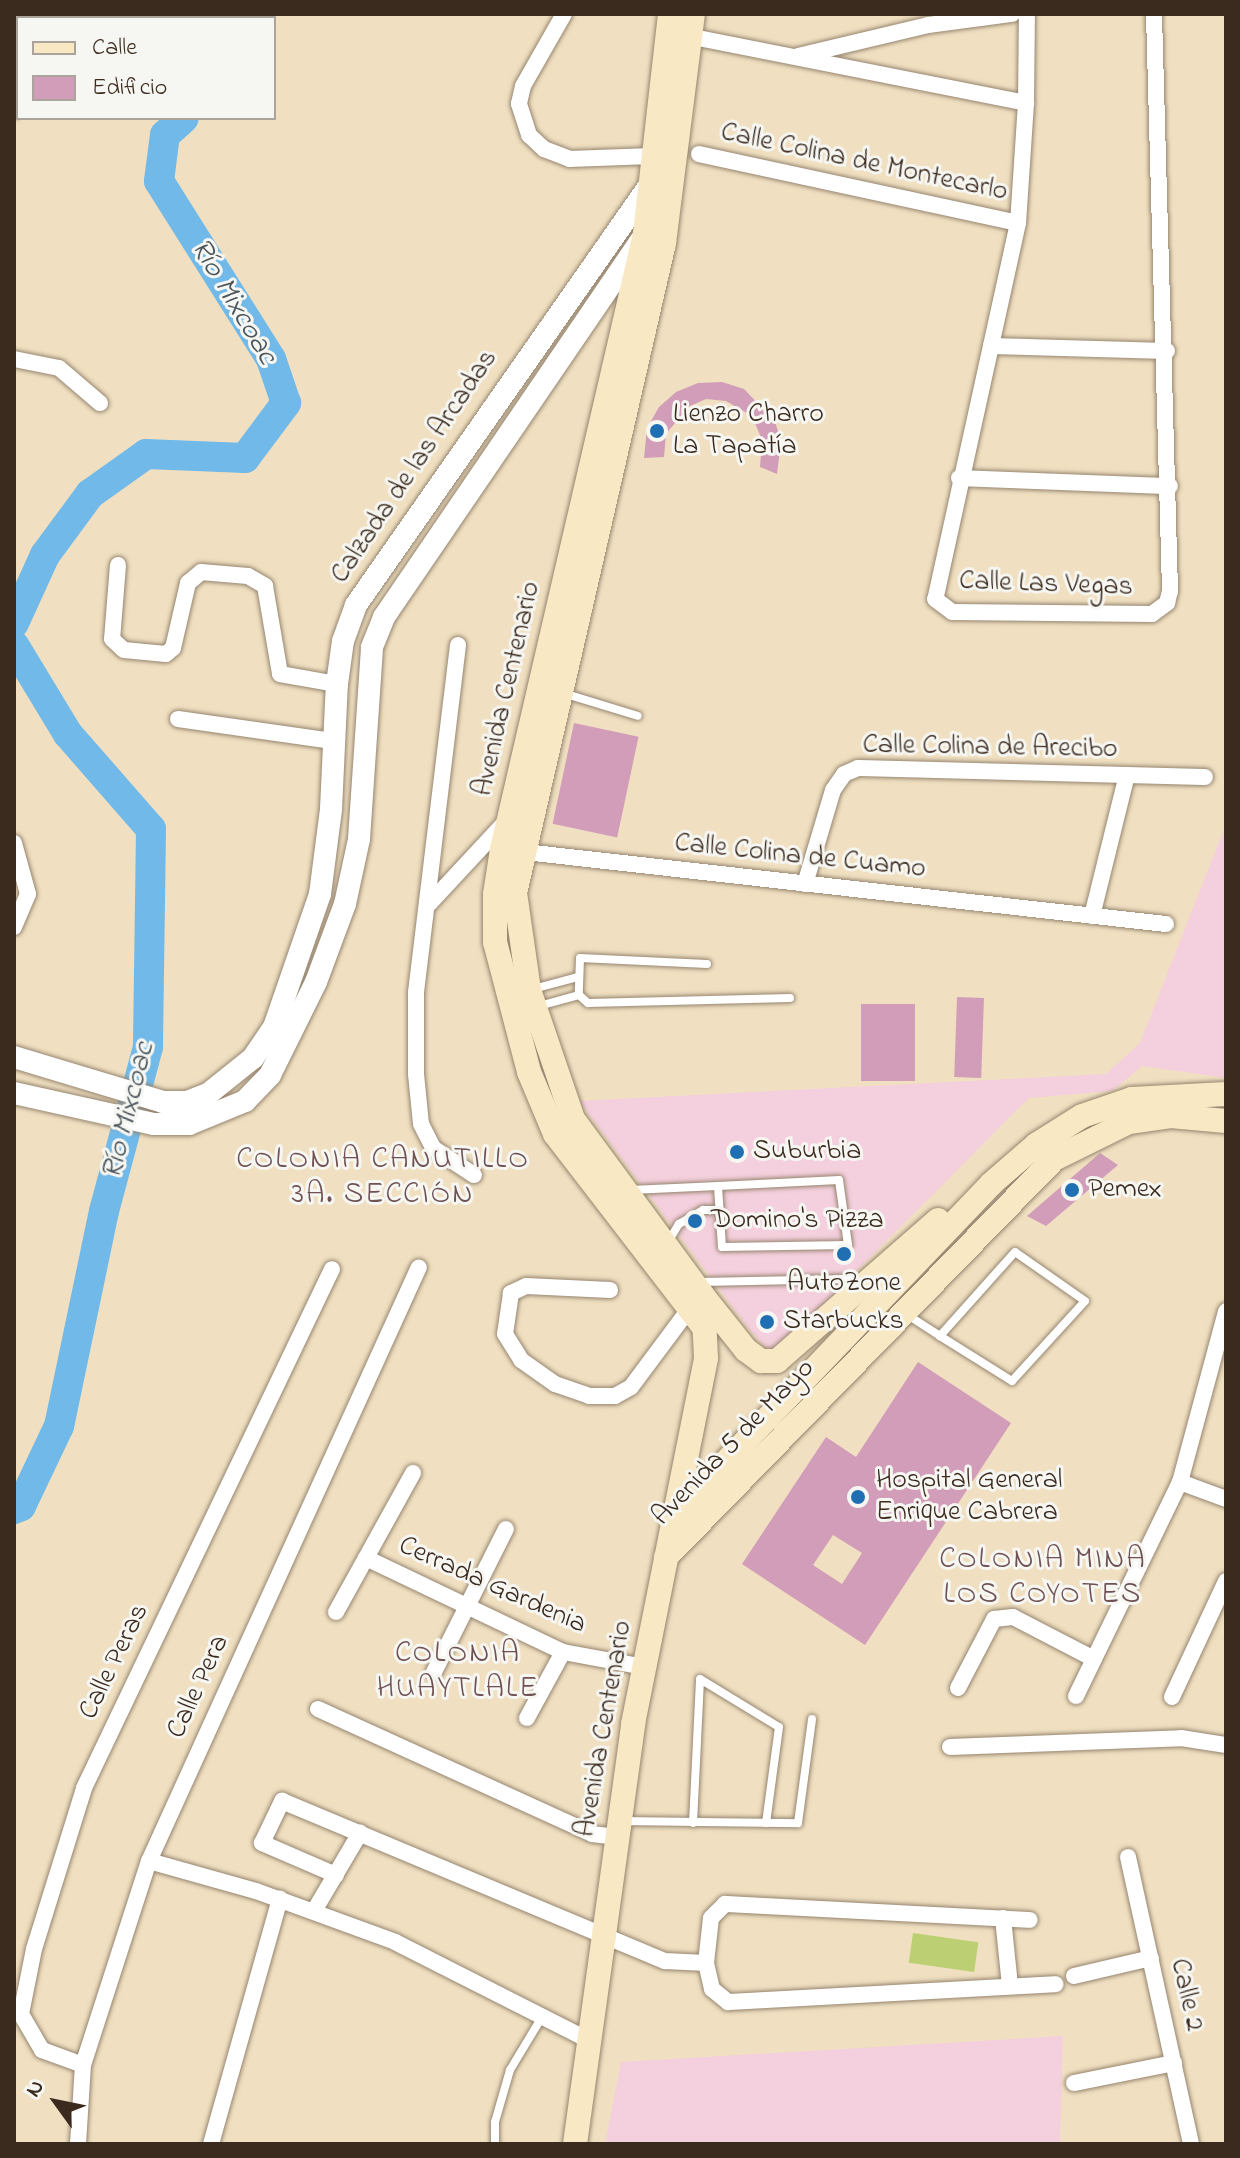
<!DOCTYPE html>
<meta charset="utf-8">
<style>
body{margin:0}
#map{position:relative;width:1240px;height:2158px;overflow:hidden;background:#f0e0c1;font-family:"Indie Flower",sans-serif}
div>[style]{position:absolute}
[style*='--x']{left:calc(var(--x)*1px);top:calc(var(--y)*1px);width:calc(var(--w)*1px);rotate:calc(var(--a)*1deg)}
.built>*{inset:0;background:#f4cfdd}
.green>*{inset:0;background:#bccf72;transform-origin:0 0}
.river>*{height:30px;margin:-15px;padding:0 15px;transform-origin:15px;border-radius:15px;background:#71b9e9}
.building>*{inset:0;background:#d19db8;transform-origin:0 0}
.roads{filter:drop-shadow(0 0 2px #968570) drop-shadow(0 0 2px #968570)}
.service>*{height:8px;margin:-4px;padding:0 4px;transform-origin:4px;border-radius:4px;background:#fff}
.minor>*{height:16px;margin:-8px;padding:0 8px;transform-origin:8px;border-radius:8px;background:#fff}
.tertiary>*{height:22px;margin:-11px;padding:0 11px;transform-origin:11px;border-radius:11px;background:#fff}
.secondary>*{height:24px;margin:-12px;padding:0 12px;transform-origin:12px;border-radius:12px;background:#f8e8c3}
.dots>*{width:22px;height:22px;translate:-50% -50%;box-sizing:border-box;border:4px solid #f6f6f2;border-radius:50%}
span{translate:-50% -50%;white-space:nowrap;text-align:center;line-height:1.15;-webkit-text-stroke:6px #f6f6f2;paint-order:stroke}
.street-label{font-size:28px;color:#3b2a1e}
.poi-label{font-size:28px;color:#3b2a1e}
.left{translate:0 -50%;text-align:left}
.water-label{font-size:30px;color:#4b555b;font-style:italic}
.neighbourhood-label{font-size:30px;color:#705254;letter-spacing:2px}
.frame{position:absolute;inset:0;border:16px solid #3b2a1e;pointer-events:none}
.legend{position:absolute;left:16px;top:16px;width:260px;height:104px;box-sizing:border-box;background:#f6f6f2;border:2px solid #aba49d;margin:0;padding:10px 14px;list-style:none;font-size:24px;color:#3b2a1e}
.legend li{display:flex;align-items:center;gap:16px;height:40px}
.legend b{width:40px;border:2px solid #aba49d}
.north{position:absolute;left:16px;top:2062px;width:80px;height:80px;-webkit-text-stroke:6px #f6f6f2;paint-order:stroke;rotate:303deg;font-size:22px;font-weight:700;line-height:32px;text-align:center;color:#3b2a1e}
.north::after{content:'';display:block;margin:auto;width:28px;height:36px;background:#3b2a1e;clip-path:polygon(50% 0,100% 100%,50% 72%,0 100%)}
</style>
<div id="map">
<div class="built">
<div style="clip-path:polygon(1226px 824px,1226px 1078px,1142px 1066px,1112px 1091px,1029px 1098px,778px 1350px,766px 1348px,752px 1333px,579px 1101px,1106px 1074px,1140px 1043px)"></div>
<div style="clip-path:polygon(1063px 2036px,1060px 2144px,605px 2144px,621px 2062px)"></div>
</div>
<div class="green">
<div style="left:913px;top:1933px;width:66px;height:30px;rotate:8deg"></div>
</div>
<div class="river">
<div style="--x:239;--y:14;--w:4;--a:76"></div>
<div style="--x:14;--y:623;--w:75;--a:-65.5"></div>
<div style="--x:45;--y:555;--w:76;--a:-53.6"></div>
<div style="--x:90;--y:494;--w:69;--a:-35.5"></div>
<div style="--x:146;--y:454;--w:99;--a:2.3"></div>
<div style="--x:245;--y:458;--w:69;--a:-53.3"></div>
<div style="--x:286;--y:403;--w:46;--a:-108.8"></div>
<div style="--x:271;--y:359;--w:210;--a:-122.2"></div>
<div style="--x:159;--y:181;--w:46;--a:-82.6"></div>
<div style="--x:165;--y:135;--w:25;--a:-42"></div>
<div style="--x:14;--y:645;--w:104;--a:58.8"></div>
<div style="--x:68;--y:734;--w:126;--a:48.9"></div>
<div style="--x:151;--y:829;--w:218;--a:90.8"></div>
<div style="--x:148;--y:1047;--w:170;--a:105"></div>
<div style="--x:104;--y:1211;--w:220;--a:101.8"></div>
<div style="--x:59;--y:1426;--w:89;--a:115.4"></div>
<div style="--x:21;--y:1506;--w:8;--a:157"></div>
</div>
<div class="building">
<div style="clip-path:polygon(722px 382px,744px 389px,775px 421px,781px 442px,777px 474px,760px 467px,762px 440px,752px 416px,726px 401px,706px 399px,688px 407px,666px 434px,664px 457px,644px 458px,647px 428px,659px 407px,676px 392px,698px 383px)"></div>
<div style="left:574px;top:723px;width:66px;height:103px;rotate:12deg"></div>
<div style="left:957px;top:997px;width:27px;height:80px;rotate:2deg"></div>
<div style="left:915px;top:1004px;width:77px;height:54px;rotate:90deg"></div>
<div style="clip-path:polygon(1100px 1153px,1118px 1165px,1046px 1226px,1027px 1216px)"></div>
<div style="clip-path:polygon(evenodd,918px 1362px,1011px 1423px,865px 1645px,742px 1564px,826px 1437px,856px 1457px,918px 1362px,833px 1535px,862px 1553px,842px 1584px,813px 1565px,833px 1535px)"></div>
</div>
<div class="roads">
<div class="service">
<div style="--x:563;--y:693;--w:78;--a:17"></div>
<div style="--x:707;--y:964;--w:127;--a:-177.3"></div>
<div style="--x:580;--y:958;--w:37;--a:92"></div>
<div style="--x:579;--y:995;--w:12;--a:42"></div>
<div style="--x:588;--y:1003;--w:202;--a:-1.4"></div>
<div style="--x:533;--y:989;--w:47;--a:-14.9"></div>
<div style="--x:539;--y:1006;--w:41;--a:-15.4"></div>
<div style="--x:839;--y:1180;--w:66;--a:82.1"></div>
<div style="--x:848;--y:1245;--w:126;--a:179.1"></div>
<div style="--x:722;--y:1247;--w:61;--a:-93.8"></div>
<div style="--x:718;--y:1186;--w:121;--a:-2.8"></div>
<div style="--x:631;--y:1190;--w:87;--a:-2.6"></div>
<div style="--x:668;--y:1242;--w:21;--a:-59"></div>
<div style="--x:679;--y:1224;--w:28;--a:-30"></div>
<div style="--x:703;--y:1210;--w:17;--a:0"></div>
<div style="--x:700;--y:1282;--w:163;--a:-1.1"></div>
<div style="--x:906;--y:1314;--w:40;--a:32.9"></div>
<div style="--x:940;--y:1336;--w:85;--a:32"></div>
<div style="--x:1012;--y:1381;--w:108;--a:-47.6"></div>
<div style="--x:1085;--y:1301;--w:85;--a:-145"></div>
<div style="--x:1015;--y:1252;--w:113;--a:131.8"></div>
<div style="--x:624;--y:1821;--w:174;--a:0.7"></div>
<div style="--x:798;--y:1823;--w:105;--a:-82.3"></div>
<div style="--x:693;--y:1823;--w:144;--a:-87.2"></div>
<div style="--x:700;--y:1679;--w:92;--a:31.3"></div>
<div style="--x:779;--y:1727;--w:97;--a:97.7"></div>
<div style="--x:495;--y:2144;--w:22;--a:-90"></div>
<div style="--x:495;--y:2122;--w:54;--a:-73.9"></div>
<div style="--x:510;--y:2070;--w:62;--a:-58.9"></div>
</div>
<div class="minor">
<div style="--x:564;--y:14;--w:83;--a:119.7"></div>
<div style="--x:523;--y:86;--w:18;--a:103"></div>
<div style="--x:519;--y:104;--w:33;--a:72"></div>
<div style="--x:529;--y:135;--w:21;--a:43"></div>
<div style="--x:544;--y:149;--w:28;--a:21"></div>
<div style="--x:570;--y:159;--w:81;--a:-2.1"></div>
<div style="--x:32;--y:18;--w:4;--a:-76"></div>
<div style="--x:688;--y:36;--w:345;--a:11.2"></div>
<div style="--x:1026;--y:103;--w:120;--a:93.8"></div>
<div style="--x:1018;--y:223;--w:385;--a:102.4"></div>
<div style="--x:935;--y:599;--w:21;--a:37"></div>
<div style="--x:952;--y:612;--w:200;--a:0.6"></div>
<div style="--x:1152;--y:614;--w:19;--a:-36"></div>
<div style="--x:1167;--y:603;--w:12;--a:-76"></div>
<div style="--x:1170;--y:591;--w:577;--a:-91.59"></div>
<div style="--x:798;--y:56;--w:134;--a:-13.4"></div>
<div style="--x:928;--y:25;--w:85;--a:-7.5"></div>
<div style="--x:1026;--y:103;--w:89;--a:-89.4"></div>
<div style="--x:14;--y:110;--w:27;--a:-82"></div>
<div style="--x:699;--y:154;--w:326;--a:12.2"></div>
<div style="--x:991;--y:346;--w:176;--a:1.6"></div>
<div style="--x:14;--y:359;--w:46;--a:11.3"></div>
<div style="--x:59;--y:368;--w:54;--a:40.5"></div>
<div style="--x:959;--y:478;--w:211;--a:2.2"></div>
<div style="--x:118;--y:565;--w:74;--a:94.6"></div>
<div style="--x:112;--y:639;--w:16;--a:43"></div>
<div style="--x:124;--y:650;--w:42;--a:5.4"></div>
<div style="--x:166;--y:654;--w:9;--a:-41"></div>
<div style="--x:173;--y:648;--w:67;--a:-77"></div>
<div style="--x:188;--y:583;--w:17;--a:-40"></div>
<div style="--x:201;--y:572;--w:47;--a:4.9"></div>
<div style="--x:248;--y:576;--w:20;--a:30"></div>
<div style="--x:265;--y:586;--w:89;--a:80.3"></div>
<div style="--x:280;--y:674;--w:58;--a:10"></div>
<div style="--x:458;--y:645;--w:351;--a:96.9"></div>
<div style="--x:416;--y:993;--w:81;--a:90"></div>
<div style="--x:416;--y:1074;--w:50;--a:84.3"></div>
<div style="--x:421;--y:1124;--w:27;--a:63"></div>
<div style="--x:433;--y:1148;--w:49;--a:33.4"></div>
<div style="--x:178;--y:719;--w:156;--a:8.1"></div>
<div style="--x:14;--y:843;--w:53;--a:74.6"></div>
<div style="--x:28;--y:894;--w:36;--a:113"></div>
<div style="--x:516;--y:851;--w:654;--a:6.41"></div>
<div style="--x:805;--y:884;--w:98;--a:-73.4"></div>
<div style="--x:833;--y:790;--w:19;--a:-55"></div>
<div style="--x:844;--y:774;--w:15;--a:-23"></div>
<div style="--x:858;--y:768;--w:347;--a:1.5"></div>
<div style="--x:429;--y:904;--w:113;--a:-47.1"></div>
<div style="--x:1092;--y:916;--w:145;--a:-76.1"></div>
<div style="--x:610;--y:1290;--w:84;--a:-177.3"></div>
<div style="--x:526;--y:1286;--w:17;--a:155"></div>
<div style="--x:511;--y:1293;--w:41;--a:98.3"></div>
<div style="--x:505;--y:1334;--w:31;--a:58"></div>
<div style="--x:521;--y:1360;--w:42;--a:35.2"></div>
<div style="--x:555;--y:1384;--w:36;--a:19"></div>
<div style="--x:589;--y:1396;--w:26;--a:0"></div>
<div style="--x:615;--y:1396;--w:18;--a:-29"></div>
<div style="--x:631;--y:1387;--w:107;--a:-53.3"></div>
<div style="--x:1180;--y:1482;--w:49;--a:20.3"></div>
<div style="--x:366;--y:1558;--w:218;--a:25.5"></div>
<div style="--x:563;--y:1652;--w:82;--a:10.5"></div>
<div style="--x:336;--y:1612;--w:159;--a:-61"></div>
<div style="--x:434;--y:1672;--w:160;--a:-63.3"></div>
<div style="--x:958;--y:1688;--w:78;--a:-62.4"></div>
<div style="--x:994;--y:1619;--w:19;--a:-6"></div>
<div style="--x:1013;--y:1617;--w:91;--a:27.4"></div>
<div style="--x:1076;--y:1696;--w:238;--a:-64.1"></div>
<div style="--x:1180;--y:1482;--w:177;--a:-74.9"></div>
<div style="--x:1172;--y:1697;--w:128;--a:-65"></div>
<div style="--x:318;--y:1709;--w:301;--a:24.5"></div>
<div style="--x:592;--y:1834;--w:24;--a:7"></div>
<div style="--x:527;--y:1718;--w:75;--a:-61.4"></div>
<div style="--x:950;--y:1747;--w:231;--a:-2.2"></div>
<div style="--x:1181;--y:1738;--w:46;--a:8.8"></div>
<div style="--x:1128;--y:1857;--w:294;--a:77.6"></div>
<div style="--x:149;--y:1861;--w:111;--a:15.7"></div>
<div style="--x:256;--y:1891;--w:148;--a:20.1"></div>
<div style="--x:395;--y:1942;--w:216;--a:26.9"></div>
<div style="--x:336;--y:1875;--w:81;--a:-156.6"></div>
<div style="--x:262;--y:1843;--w:47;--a:-64.5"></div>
<div style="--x:282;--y:1801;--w:415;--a:22.7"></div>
<div style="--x:665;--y:1961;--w:41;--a:2.8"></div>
<div style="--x:706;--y:1963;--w:45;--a:-83.7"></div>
<div style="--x:711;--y:1918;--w:20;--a:-45"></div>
<div style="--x:725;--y:1904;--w:305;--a:3"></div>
<div style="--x:314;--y:1911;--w:91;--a:-59.5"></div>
<div style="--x:1003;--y:1918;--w:68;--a:84.1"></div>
<div style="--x:706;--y:1963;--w:27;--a:77"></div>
<div style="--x:712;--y:1989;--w:21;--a:39"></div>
<div style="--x:728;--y:2002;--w:328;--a:-3.1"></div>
<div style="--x:1074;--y:1976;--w:79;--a:-13.2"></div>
<div style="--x:83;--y:2065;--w:44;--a:-159.9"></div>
<div style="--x:42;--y:2050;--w:42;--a:-120.3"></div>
<div style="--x:21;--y:2014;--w:66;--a:-78.7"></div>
<div style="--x:34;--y:1949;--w:169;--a:-72.7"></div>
<div style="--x:84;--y:1788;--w:575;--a:-64.46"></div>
<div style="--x:1074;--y:2083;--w:102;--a:-11.3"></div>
<div style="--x:78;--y:2144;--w:79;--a:-86.4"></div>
<div style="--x:83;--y:2065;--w:214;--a:-72.1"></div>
<div style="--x:149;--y:1861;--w:652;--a:-65.56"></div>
<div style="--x:211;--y:2144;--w:255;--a:-74.3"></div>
</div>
<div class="tertiary">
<div style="--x:14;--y:1057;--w:156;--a:16.8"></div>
<div style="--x:163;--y:1102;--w:24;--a:0"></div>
<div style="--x:187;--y:1102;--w:22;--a:-21"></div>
<div style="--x:208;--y:1094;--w:58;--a:-38.7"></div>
<div style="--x:253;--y:1058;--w:37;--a:-56"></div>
<div style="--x:274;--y:1027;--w:141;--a:-70.9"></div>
<div style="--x:320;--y:894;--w:86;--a:-82.6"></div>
<div style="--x:331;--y:809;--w:125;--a:-87.3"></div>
<div style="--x:337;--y:684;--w:43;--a:-82.1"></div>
<div style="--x:343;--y:641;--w:38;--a:-70"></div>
<div style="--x:356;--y:605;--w:523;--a:-55.03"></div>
<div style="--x:14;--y:1093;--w:143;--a:12.5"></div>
<div style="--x:154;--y:1124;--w:35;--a:0"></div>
<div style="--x:189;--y:1124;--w:61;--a:-22.3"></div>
<div style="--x:245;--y:1101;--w:36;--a:-46"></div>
<div style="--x:270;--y:1075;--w:104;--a:-63.7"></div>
<div style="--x:316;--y:982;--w:83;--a:-69.6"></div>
<div style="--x:345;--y:904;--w:66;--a:-77.8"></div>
<div style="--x:359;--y:839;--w:192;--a:-86.1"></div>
<div style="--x:372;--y:647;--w:32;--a:-68"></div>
<div style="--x:384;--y:617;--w:461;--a:-55.7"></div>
</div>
<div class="secondary">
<div style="--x:670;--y:14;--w:221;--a:96.5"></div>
<div style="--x:645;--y:234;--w:631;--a:103.09"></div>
<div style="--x:502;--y:849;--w:46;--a:98.8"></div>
<div style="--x:495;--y:894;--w:48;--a:90"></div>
<div style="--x:495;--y:942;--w:134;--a:75.3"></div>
<div style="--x:529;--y:1072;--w:67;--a:67.2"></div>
<div style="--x:555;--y:1134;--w:242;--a:52.4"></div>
<div style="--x:703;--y:1296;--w:69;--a:51.5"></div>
<div style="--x:746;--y:1350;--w:19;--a:36"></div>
<div style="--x:761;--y:1361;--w:16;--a:0"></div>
<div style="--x:777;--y:1361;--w:214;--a:-41.2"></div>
<div style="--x:676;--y:1514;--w:456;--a:-46.3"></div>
<div style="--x:991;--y:1184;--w:60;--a:-40.9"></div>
<div style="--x:1036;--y:1145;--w:54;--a:-32.2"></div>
<div style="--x:1082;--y:1116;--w:53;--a:-18.8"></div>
<div style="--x:1132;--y:1099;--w:94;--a:-3"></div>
<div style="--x:666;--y:1557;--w:556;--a:-45.73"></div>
<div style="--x:1054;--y:1159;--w:84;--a:-26.3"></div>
<div style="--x:1129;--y:1122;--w:42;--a:-8.1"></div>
<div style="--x:1171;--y:1116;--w:55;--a:5.2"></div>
<div style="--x:575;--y:2144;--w:424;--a:-82.1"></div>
<div style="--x:633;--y:1724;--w:373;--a:-78.7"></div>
<div style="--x:706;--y:1358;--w:62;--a:-92.8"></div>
<div style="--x:703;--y:1296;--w:220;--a:-126.3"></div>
<div style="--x:573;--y:1119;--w:136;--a:-108.8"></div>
<div style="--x:529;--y:990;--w:98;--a:-98.2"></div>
<div style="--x:515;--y:893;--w:667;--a:-77.09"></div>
<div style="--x:664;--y:243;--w:231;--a:-82.8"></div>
</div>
</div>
<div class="dots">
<div style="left:657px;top:431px;background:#1f6fb2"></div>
<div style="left:737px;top:1152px;background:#1f6fb2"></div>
<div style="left:1072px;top:1190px;background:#1f6fb2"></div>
<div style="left:695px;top:1221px;background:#1f6fb2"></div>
<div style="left:844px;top:1254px;background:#1f6fb2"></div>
<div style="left:767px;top:1322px;background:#1f6fb2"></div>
<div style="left:858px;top:1497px;background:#1f6fb2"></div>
</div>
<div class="street-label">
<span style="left:864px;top:163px;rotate:12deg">Calle Colina de Montecarlo</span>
<span style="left:415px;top:467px;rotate:-56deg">Calzada de las Arcadas</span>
<span style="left:1046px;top:585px;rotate:2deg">Calle Las Vegas</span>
<span style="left:508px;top:689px;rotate:-77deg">Avenida Centenario</span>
<span style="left:990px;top:748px;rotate:1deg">Calle Colina de Arecibo</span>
<span style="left:800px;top:857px;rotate:6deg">Calle Colina de Cuamo</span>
<span style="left:734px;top:1443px;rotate:-46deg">Avenida 5 de Mayo</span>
<span style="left:492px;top:1586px;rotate:24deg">Cerrada Gardenia</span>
<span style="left:115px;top:1662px;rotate:-64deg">Calle Peras</span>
<span style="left:199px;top:1687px;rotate:-65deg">Calle Pera</span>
<span style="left:605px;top:1729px;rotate:-80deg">Avenida Centenario</span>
<span style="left:1186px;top:1995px;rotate:77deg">Calle 2</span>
</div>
<div class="poi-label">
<span class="left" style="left:673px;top:431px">Lienzo Charro<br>La Tapatía</span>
<span class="left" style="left:753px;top:1152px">Suburbia</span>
<span class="left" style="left:1088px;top:1190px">Pemex</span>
<span class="left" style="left:711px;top:1221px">Domino's Pizza</span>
<span style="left:844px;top:1284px">AutoZone</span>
<span class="left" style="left:783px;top:1322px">Starbucks</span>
<span class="left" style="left:876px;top:1497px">Hospital General<br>Enrique Cabrera</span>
</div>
<div class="water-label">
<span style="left:233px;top:302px;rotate:59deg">Río Mixcoac</span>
<span style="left:129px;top:1111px;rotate:-76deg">Río Mixcoac</span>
</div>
<div class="neighbourhood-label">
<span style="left:383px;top:1177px">COLONIA CANUTILLO<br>3A. SECCIÓN</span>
<span style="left:1043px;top:1577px">COLONIA MINA<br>LOS COYOTES</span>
<span style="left:458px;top:1671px">COLONIA<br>HUAYTLALE</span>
</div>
<div class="frame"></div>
<ul class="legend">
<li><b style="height:10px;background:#f8e8c3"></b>Calle</li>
<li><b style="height:22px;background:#d19db8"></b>Edificio</li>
</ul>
<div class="north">N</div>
</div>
